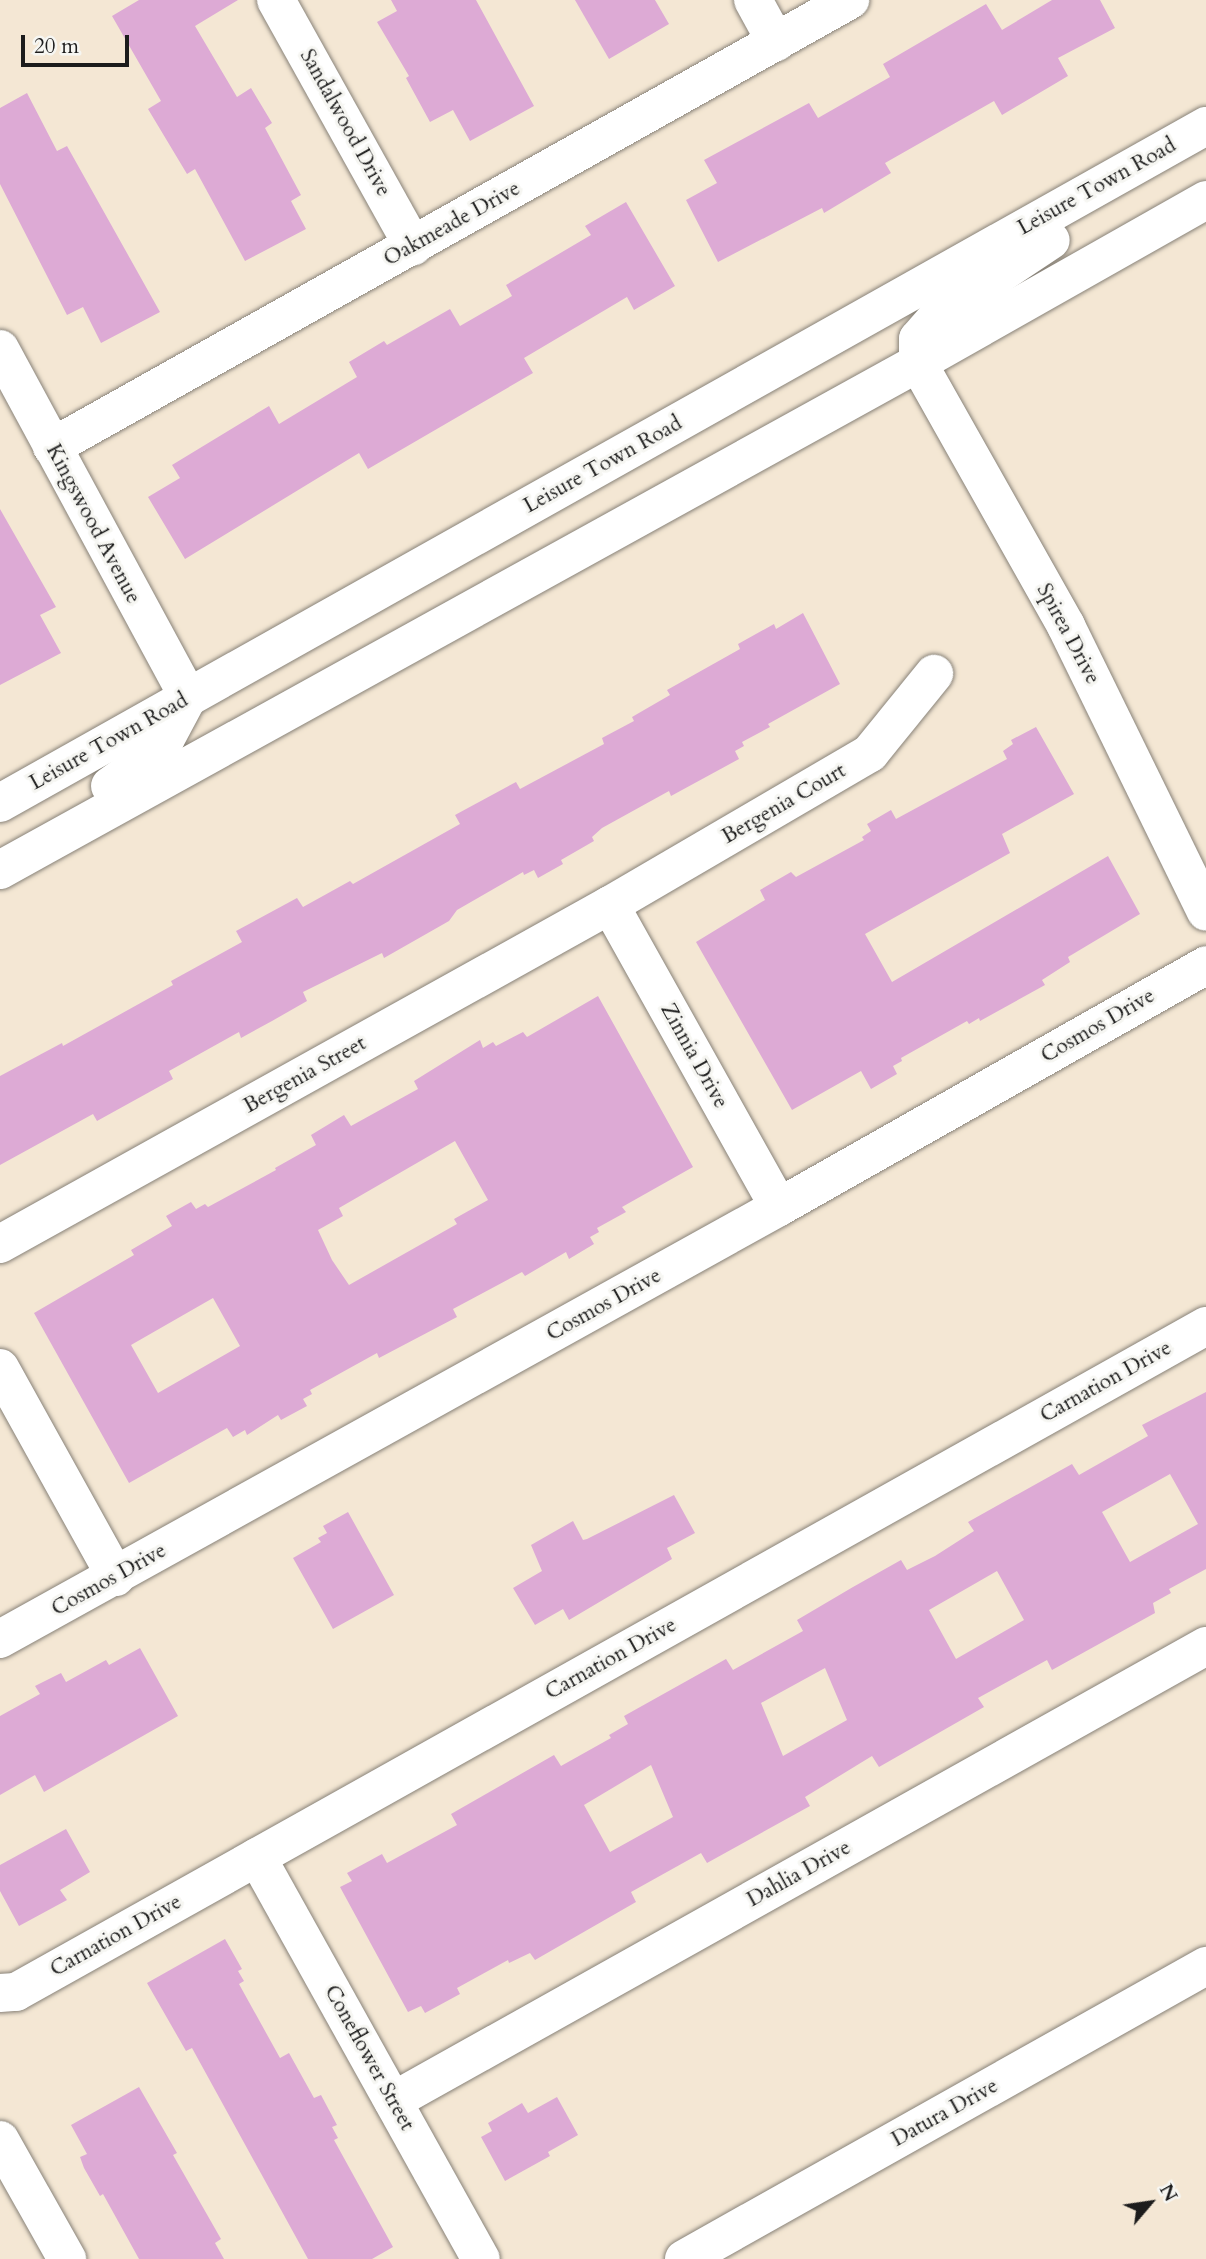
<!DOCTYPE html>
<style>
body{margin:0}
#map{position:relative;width:1206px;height:2259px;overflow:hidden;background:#f4e7d4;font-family:Cardo,serif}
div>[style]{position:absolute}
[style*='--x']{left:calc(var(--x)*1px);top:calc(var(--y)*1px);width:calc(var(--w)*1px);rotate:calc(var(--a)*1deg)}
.building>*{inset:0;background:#ddaad5}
.roads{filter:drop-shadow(0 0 2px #888278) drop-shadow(0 0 2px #888278)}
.minor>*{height:38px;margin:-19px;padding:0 19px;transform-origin:19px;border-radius:19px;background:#fff}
.secondary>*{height:38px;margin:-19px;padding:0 19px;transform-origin:19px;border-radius:19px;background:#fff}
span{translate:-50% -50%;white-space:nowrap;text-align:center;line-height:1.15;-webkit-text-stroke:6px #f6f6f2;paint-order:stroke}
.street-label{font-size:21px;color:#1c1c1c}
.north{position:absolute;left:1115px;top:2168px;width:70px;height:70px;-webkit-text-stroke:5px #f6f6f2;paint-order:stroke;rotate:61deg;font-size:19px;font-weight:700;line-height:28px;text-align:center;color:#1c1c1c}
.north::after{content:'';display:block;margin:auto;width:24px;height:32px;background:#1c1c1c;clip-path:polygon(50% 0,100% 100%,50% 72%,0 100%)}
.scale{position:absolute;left:21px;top:35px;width:108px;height:32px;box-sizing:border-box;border:4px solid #1c1c1c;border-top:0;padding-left:9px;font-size:21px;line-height:24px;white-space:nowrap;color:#1c1c1c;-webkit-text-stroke:5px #f6f6f2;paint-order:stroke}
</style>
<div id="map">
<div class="building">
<div style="clip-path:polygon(139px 0,238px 0,195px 26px,237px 97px,251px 88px,272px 123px,265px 128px,301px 195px,291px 201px,306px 229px,245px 261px,195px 169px,187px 174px,148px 109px,161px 101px,112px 16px)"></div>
<div style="clip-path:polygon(391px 0,476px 0,534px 106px,470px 141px,453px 110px,430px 122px,406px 78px,409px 76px,377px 22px,397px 11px)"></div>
<div style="clip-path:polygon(575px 0,655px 0,669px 24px,609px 59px)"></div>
<div style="clip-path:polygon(1052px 0,1100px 0,1115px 28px,1058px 58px,1068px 76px,1002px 115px,994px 101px,885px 163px,891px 173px,824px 213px,822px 208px,718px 262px,686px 200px,717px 183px,704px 160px,809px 103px,818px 118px,890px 77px,883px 64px,986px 4px,1002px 30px)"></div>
<div style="clip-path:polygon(27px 93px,57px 151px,67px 146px,160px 312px,101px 343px,83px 307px,67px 315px,0 184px,0 108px)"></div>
<div style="clip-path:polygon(626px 202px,675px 286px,634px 310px,627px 297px,524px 358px,533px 373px,368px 469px,359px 453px,185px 559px,148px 497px,180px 478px,172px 465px,269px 406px,279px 424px,357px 377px,349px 362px,384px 341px,387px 345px,450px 309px,460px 326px,512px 296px,506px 285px,591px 235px,585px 226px)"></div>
<div style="clip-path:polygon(0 509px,56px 607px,40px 615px,61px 653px,0 685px)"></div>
<div style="clip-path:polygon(803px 613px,840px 684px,768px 724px,770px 727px,742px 742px,744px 746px,735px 751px,739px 759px,671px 796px,669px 791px,602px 828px,592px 837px,594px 841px,561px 860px,563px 864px,538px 878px,534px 870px,524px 875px,523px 872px,457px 910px,449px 921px,384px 958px,382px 953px,303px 992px,307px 1001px,272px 1021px,241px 1038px,239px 1032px,169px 1071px,173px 1079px,97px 1121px,93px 1114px,0 1165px,0 1076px,62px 1043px,63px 1046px,173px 985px,171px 981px,242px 942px,236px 931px,297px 898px,303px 907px,350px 881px,353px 884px,460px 824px,455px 815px,516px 782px,520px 789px,604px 744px,602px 738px,634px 721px,632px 717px,670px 695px,667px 690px,740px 649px,738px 644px,774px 624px,776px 629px)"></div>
<div style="clip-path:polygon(1036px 727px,1074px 794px,1002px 834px,1010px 853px,865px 934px,892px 982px,1108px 856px,1140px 914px,1068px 957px,1070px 962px,1042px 980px,1045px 985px,980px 1021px,979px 1018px,969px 1024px,967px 1021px,901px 1058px,902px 1061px,893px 1066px,897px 1074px,871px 1089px,861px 1071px,792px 1110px,696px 942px,765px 900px,760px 890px,791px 872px,796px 877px,864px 840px,862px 837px,871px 831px,867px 824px,891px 810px,896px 819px,1007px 759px,1003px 751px,1013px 744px,1011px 740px)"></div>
<div style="clip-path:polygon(evenodd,598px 996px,693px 1167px,622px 1207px,626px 1212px,597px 1228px,599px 1232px,590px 1237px,594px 1244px,569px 1259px,566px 1252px,525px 1276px,522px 1272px,453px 1309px,457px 1317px,379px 1358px,377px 1353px,310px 1390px,312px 1394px,303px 1399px,307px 1406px,281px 1420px,278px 1415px,247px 1435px,245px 1430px,233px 1437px,227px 1428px,129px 1483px,34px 1313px,134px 1255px,131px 1250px,172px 1226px,166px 1216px,191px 1202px,196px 1209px,205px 1204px,208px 1207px,276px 1170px,275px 1168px,316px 1145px,311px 1135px,344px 1115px,351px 1126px,418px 1089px,414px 1081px,480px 1040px,483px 1048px,493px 1042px,496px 1046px,523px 1032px,527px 1037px,598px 996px,455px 1141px,488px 1200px,454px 1219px,457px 1224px,349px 1285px,332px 1260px,318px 1230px,343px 1216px,339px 1208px,455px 1141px,598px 996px,213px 1298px,240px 1346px,158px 1393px,131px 1345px,213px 1298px)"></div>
<div style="clip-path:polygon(evenodd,1206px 1392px,1206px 1569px,1169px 1589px,1171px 1593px,1153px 1603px,1155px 1613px,1052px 1670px,1047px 1660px,978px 1698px,984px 1707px,879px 1767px,872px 1756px,805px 1797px,810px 1806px,707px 1863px,701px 1853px,631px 1892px,636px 1902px,535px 1960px,530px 1953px,509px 1963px,508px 1960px,457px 1988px,460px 1994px,425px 2013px,421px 2006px,408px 2012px,340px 1887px,352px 1881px,347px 1873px,382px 1854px,387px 1863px,457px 1825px,451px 1814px,554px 1755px,561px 1766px,611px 1738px,609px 1735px,628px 1724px,624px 1716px,726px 1659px,733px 1670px,803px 1631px,797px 1620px,853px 1587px,901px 1560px,907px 1570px,935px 1556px,974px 1531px,968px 1522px,1072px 1464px,1079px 1475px,1148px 1436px,1142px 1425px,1206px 1392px,1170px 1474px,1198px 1524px,1130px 1562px,1102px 1512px,1170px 1474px,1206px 1392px,997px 1571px,1024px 1620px,956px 1659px,929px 1610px,997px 1571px,1206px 1392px,825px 1668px,847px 1720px,783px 1756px,761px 1703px,825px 1668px,1206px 1392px,651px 1765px,673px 1817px,610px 1852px,584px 1805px,651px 1765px)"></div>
<div style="clip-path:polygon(674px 1495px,695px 1533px,667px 1548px,672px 1559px,569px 1620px,563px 1609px,535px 1625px,513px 1588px,542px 1571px,531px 1545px,573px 1521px,583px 1540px,587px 1539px)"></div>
<div style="clip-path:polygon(348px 1512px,394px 1595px,333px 1629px,293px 1558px,321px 1542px,318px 1538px,327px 1533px,323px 1526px)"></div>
<div style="clip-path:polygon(140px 1648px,178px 1716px,44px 1792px,35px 1775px,0 1795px,0 1716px,40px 1694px,35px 1686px,61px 1673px,66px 1682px,106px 1660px,109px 1665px)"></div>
<div style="clip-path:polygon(66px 1829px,90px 1872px,60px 1890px,67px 1900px,19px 1926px,0 1891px,0 1865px)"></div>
<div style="clip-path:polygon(225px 1939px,242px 1969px,238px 1971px,244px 1981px,239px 1984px,280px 2058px,289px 2053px,314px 2098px,321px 2095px,337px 2125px,332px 2127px,338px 2138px,334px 2140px,393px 2247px,372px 2259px,308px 2259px,192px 2048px,186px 2051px,147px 1983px)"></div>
<div style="clip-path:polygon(139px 2087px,177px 2153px,173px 2155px,221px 2239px,215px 2243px,224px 2259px,139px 2259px,103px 2194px,100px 2196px,84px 2168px,80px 2157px,87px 2154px,71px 2125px)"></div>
<div style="clip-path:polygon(557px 2097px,578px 2135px,548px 2152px,550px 2156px,505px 2181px,481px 2137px,492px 2131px,488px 2123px,522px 2103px,528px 2113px)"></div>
</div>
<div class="roads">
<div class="minor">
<div style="--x:276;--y:0;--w:282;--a:60.9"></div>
<div style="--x:753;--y:0;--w:48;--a:61.3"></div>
<div style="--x:0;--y:349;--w:396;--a:61.6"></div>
<div style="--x:918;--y:363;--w:302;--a:60.6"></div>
<div style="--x:1066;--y:626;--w:318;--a:63.9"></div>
<div style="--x:52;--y:447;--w:915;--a:-29.26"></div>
<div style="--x:610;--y:905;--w:346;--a:60.8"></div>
<div style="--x:0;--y:1244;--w:698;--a:-29.06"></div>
<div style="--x:610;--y:905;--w:301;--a:-30.3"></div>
<div style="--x:870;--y:753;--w:102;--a:-51"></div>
<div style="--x:0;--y:1368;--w:239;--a:61"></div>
<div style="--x:0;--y:1639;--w:891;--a:-29.01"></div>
<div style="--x:779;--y:1207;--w:491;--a:-29.5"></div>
<div style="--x:257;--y:1857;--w:460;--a:60.9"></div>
<div style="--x:0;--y:1993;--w:16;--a:-4"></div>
<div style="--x:16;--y:1992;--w:1364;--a:-29.23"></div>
<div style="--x:393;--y:2101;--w:932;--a:-29.23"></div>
<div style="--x:0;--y:2140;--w:137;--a:60.6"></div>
<div style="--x:684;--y:2259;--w:599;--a:-29.31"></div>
</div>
<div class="secondary">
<div style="--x:918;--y:363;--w:24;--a:-90"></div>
<div style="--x:918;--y:339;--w:33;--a:-49"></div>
<div style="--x:940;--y:314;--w:133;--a:-33.7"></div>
<div style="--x:110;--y:786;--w:52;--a:-35.5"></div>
<div style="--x:152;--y:756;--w:21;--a:-51"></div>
<div style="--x:165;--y:740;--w:49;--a:-61.9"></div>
<div style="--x:0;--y:803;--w:1383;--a:-29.31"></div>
<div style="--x:0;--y:870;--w:1049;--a:-28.91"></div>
<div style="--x:918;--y:363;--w:331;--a:-29.5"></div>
</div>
</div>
<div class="street-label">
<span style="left:345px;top:123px;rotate:61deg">Sandalwood Drive</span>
<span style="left:1097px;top:187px;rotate:-29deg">Leisure Town Road</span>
<span style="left:452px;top:224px;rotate:-29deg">Oakmeade Drive</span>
<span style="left:603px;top:465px;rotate:-29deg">Leisure Town Road</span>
<span style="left:93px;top:524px;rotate:62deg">Kingswood Avenue</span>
<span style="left:1068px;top:634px;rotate:62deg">Spirea Drive</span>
<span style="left:109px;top:742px;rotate:-29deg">Leisure Town Road</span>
<span style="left:784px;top:804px;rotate:-30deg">Bergenia Court</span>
<span style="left:1098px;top:1026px;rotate:-30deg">Cosmos Drive</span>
<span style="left:694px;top:1056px;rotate:61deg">Zinnia Drive</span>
<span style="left:305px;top:1075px;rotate:-29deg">Bergenia Street</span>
<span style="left:604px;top:1305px;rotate:-29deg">Cosmos Drive</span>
<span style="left:1106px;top:1382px;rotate:-29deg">Carnation Drive</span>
<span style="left:109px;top:1580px;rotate:-29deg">Cosmos Drive</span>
<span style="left:611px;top:1659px;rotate:-29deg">Carnation Drive</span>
<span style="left:799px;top:1874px;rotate:-29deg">Dahlia Drive</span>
<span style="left:116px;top:1936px;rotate:-29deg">Carnation Drive</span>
<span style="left:369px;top:2058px;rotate:61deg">Coneflower Street</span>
<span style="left:945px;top:2113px;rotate:-29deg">Datura Drive</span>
</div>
<div class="north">N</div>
<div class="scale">20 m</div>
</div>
